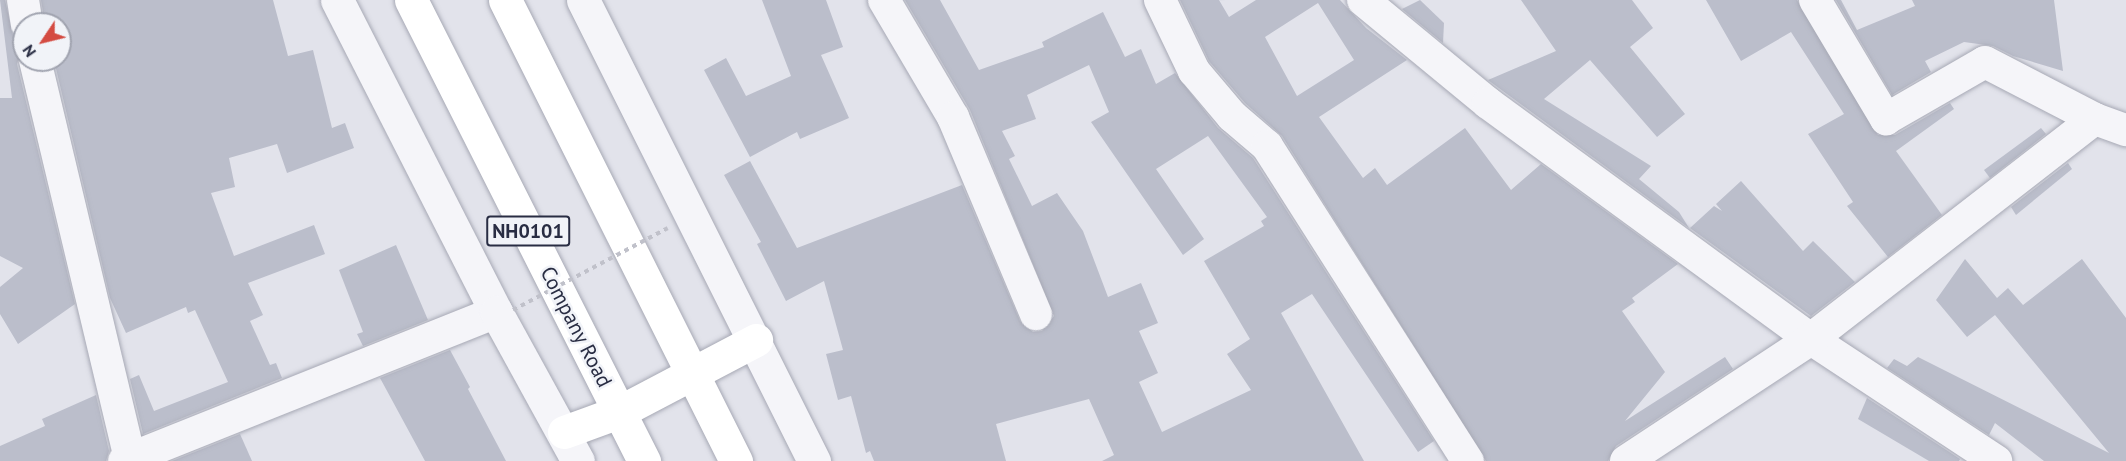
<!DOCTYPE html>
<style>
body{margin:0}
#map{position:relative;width:2126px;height:461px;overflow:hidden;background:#e2e3eb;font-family:"PT Sans",sans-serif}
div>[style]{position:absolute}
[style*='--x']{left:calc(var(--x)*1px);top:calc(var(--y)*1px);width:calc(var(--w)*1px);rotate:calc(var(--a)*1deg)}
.building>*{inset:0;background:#bbbecb}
.roads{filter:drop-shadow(0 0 2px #a7a9b5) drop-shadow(0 0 2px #a7a9b5)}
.minor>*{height:32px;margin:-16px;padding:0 16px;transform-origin:16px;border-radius:16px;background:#f5f5f9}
.tertiary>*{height:33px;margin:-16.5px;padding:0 16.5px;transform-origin:16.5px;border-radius:16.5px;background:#f5f5f9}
.trunk>*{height:33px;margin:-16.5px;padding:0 16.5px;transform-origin:16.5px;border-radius:16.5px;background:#fff}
.path-bridge>*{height:4px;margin-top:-2px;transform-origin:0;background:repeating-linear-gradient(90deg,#c0c1ca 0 4.5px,transparent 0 9px)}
span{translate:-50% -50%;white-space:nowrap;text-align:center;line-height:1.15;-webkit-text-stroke:5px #f1f3f8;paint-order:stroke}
.shield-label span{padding:2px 4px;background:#f1f3f8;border:2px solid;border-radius:4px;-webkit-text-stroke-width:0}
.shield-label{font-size:20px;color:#292d43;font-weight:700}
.street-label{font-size:21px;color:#292d43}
.north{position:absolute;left:12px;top:12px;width:60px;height:60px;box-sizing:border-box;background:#f1f3f8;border:2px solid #a1a4b0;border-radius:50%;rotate:235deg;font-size:16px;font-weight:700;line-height:24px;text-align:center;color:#292d43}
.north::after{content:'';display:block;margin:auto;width:21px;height:27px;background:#d44b42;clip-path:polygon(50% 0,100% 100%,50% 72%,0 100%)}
</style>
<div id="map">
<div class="building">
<div style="clip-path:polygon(0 0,5px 0,13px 35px,24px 41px,17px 64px,75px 304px,18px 344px,0 314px,0 287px,23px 268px,0 256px,0 98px,12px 98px)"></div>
<div style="clip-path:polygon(41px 0,273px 0,288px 56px,313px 50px,332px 128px,345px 123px,354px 148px,287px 173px,277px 144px,229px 158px,235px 187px,211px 193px,234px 256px,314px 225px,325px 254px,248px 283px,263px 315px,250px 321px,270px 365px,276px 363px,282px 378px,143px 434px,130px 379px,139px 375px,154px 411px,228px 382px,195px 310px,188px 313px,186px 307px,126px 333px,110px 298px,54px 60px,60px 60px,60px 24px,45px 24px)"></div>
<div style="clip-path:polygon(762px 0,826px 0,843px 47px,821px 55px,849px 118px,800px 139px,797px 132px,750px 157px,704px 70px,726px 58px,746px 96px,791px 76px)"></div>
<div style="clip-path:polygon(evenodd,905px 0,940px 0,979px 70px,1044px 47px,1042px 42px,1103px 12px,1125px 57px,1141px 49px,1156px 84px,1175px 73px,1218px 128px,1253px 158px,1434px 441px,1418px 452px,1312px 294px,1281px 313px,1364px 461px,1102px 461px,1114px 455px,1089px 399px,996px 424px,1006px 461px,874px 461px,870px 451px,866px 453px,851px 396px,838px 400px,826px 354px,843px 350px,824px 281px,786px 301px,757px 244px,761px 242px,724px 175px,750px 161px,797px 248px,962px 185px,1020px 321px,1033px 332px,1042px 331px,1054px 316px,970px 110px,905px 0,1089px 65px,1109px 112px,1091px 122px,1183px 255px,1204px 239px,1156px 169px,1208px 136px,1267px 217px,1261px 221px,1264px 226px,1204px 261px,1250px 339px,1227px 354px,1251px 390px,1162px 432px,1139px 382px,1158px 373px,1139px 331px,1158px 323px,1141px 283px,1108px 297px,1083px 231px,1057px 193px,1032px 206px,1009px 159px,1015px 156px,1002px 131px,1036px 119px,1027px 95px,1089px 65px)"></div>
<div style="clip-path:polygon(evenodd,1180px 0,1219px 0,1229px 17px,1256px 0,1340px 0,1366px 28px,1407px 60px,1319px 117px,1363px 178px,1375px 168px,1387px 185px,1465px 128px,1511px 190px,1541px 164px,1678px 264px,1632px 298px,1635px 302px,1622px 311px,1665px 372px,1625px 421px,1725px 357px,1733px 369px,1616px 446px,1608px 461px,1486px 461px,1282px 136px,1245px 103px,1209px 61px,1180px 0,1318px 3px,1354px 60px,1297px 96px,1265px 37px,1318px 3px)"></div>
<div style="clip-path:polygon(1420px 0,1444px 23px,1443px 43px,1402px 9px)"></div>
<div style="clip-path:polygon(1521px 0,1632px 0,1653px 28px,1630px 47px,1685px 114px,1657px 137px,1590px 60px,1544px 99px,1651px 166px,1639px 179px,1679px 212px,1689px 228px,1488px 80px,1556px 51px)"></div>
<div style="clip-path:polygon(1706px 0,1797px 0,1878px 135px,1895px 135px,1950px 103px,1954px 109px,1896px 151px,1942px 215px,1888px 257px,1847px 206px,1853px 202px,1808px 134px,1844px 114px,1791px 32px,1741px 61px)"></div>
<div style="clip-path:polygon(1836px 0,1841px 0,1857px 30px,1915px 6px,1912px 0,2054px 0,2063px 71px,2013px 56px,1993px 46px,1964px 42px,1925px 61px,1931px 72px,1892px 95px)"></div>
<div style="clip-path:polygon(2041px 128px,2046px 134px,1990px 178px,1984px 170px)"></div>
<div style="clip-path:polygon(2068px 163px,2072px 169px,2016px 215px,2011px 207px)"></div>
<div style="clip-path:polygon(1741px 181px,1803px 251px,1813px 241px,1855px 282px,1811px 316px,1690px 228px,1714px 206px,1722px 211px,1716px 204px)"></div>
<div style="clip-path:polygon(396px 245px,428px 320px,363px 346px,357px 334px,363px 332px,339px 270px)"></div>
<div style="clip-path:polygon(1965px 259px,1997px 298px,2008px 288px,2023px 305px,2082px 259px,2126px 318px,2126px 461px,2044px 461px,1995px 423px,1989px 435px,1887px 368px,1894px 359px,1907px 366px,1918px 357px,2109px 453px,1995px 315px,1967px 337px,1936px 300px)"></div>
<div style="clip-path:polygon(450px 350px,470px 387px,468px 389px,506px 461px,425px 461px,380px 378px)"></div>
<div style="clip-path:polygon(96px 395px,109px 451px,106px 461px,0 461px,0 446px,45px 426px,42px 419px)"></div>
<div style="clip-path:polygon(1867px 398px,1960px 459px,1959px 461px,1929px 461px,1858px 419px)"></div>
<div style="clip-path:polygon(240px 434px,252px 461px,172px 461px)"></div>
</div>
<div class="roads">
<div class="minor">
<div style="--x:23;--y:0;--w:24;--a:81"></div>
<div style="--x:884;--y:0;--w:136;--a:59.5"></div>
<div style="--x:953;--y:117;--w:214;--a:67.2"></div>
<div style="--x:1160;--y:0;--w:79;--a:64.4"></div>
<div style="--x:1194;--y:71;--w:59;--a:49.8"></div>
<div style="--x:1232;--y:116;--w:46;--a:40.6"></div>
<div style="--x:1267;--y:146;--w:374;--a:57.5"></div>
<div style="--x:1363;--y:0;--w:162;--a:39.5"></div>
<div style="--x:1488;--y:103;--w:400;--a:36.2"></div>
<div style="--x:1811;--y:339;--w:222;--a:33.4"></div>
<div style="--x:1815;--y:0;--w:139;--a:59.2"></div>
<div style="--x:1886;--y:119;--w:114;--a:-29.9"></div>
<div style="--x:1985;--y:62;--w:124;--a:27.4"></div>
<div style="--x:2095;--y:119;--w:33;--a:20"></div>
<div style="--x:35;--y:60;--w:410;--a:76.6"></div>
<div style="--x:124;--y:461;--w:401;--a:-21.8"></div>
<div style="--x:1626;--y:461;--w:222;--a:-33.4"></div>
<div style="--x:1811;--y:339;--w:359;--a:-37.8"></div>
</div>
<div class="tertiary">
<div style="--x:337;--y:0;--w:350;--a:63"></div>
<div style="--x:496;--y:312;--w:170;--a:61.2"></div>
<div style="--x:583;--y:0;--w:516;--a:63.39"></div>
</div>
<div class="trunk">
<div style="--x:411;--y:0;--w:517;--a:63.19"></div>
<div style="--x:505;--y:0;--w:516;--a:63.39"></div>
<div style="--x:564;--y:432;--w:59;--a:-20"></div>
<div style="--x:619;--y:412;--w:155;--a:-27.7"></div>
</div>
</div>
<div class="path-bridge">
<div style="--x:513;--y:310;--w:175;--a:-27.9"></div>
</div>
<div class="shield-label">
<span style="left:528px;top:231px">NH0101</span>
</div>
<div class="street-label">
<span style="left:576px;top:327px;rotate:63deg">Company Road</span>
</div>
<div class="north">N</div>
</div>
